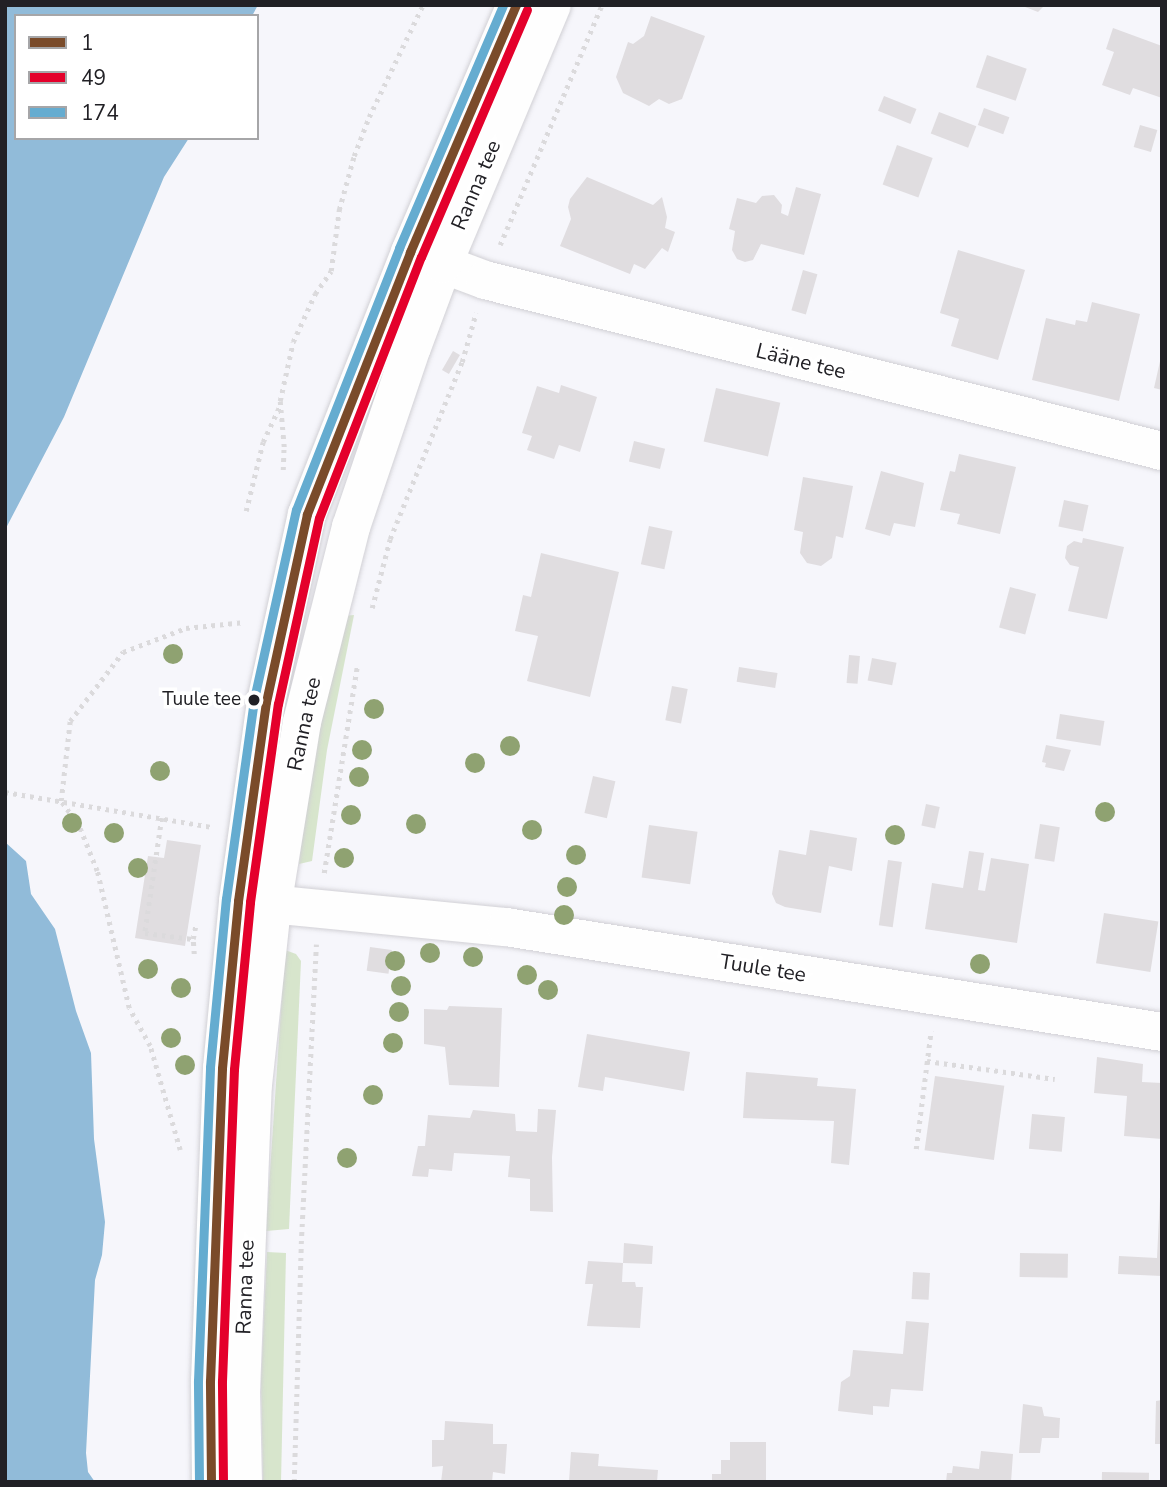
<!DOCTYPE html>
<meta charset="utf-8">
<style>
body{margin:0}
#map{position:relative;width:1167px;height:1487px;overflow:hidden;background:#f6f6fb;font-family:"Nunito Sans",sans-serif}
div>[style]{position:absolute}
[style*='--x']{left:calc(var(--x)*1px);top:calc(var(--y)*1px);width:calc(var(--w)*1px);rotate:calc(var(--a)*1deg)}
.green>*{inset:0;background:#d7e5cc}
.water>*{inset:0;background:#91bbd9}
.building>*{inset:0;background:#e0dde0;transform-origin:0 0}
.path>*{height:4.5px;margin-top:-2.25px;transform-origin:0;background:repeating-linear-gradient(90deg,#dbdadc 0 3.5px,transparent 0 8.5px)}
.roads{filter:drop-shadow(0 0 2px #d1d0d5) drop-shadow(0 0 2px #d1d0d5)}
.minor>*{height:38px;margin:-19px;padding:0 19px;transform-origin:19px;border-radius:19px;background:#fefefe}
.secondary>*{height:38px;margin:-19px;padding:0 19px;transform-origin:19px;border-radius:19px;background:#fefefe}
.bus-1>*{height:9px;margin:-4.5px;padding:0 4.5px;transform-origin:4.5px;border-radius:4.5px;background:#7a4b2a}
.bus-2>*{height:9px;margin:-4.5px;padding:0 4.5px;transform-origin:4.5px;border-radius:4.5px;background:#e4002b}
.bus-3>*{height:9px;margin:-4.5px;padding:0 4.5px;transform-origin:4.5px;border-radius:4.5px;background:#65acd0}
.trees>*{width:20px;height:20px;margin:-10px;border-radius:50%;background:#8fa271}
.dots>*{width:19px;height:19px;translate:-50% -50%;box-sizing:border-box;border:4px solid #fff;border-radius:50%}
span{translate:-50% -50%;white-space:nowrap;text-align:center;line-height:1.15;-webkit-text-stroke:7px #fff;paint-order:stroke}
.bus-label{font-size:19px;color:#212025}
.right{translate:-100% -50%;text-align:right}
.street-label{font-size:21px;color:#212025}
.frame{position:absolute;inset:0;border:7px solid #212025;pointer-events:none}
.legend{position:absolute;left:14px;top:14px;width:245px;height:126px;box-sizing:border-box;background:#fff;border:2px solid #a6a6a8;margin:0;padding:9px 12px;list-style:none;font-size:21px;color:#212025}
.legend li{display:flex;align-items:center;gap:14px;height:35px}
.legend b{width:35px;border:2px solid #a6a6a8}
</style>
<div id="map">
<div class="green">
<div style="clip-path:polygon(354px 615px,327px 750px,312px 861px,299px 864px,312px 750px,343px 616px)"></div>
<div style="clip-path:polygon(285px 950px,296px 954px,301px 961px,289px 1229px,266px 1231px)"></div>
<div style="clip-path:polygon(267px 1252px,286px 1253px,281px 1482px,263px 1482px,261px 1381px)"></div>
</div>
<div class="water">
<div style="clip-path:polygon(5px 5px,258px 5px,252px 16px,16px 16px,16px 138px,189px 138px,164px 177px,64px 417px,5px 530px)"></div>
<div style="clip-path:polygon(5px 842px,26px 861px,31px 894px,55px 929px,76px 1011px,91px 1053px,94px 1139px,105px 1222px,102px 1255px,95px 1280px,86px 1453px,88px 1472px,95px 1482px,5px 1482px)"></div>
</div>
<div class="building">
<div style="clip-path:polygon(1020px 5px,1045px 5px,1038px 12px)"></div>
<div style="clip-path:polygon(651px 16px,705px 36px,682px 99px,669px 104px,659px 99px,649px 106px,623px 93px,616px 77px,628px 42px,633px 44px,644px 36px)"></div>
<div style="clip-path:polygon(1113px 28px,1162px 46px,1162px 98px,1133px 88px,1130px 95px,1102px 85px,1114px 52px,1106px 49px)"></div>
<div style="left:987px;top:55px;width:42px;height:34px;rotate:19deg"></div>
<div style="left:884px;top:96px;width:35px;height:16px;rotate:22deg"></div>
<div style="left:984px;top:108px;width:27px;height:18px;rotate:20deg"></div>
<div style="left:939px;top:112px;width:40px;height:23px;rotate:21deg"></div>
<div style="left:1140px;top:125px;width:18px;height:23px;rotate:16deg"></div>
<div style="left:897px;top:145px;width:38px;height:42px;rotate:20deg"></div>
<div style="clip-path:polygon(587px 177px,653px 205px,662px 197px,667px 217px,665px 228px,675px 232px,668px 252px,662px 248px,645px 269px,634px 264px,630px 274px,560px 246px,571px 219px,568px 207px,570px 199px)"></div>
<div style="clip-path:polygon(796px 187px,821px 194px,804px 255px,761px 244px,753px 260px,745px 262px,737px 259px,732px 250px,735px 231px,729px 229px,737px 198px,756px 203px,762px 196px,774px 195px,782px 205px,781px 213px,788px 216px)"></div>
<div style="clip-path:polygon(958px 250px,1025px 270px,998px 360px,951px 346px,959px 319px,940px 313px)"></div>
<div style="left:803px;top:270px;width:15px;height:42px;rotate:16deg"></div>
<div style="clip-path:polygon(1092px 302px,1140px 314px,1119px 401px,1032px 380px,1046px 318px,1075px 325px,1076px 320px,1087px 322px)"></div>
<div style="left:453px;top:351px;width:8px;height:22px;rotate:30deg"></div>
<div style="clip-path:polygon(1161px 357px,1162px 357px,1162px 390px,1154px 388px)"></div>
<div style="clip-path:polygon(561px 385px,597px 397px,580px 452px,559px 445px,554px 459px,527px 450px,532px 436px,522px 433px,537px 386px,559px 393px)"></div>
<div style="left:716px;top:388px;width:66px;height:55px;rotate:13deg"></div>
<div style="left:634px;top:441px;width:32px;height:21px;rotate:14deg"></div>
<div style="clip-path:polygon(959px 454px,1016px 467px,1000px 534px,957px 524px,960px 514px,940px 510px,950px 471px,955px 472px)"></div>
<div style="clip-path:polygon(881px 471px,924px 483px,915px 527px,894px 523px,890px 536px,865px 529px)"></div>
<div style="clip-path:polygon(803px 477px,853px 486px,843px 538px,836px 536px,832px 558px,821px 566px,807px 563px,800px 553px,803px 532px,794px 530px)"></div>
<div style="left:1064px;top:500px;width:25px;height:27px;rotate:12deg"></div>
<div style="left:649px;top:526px;width:24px;height:39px;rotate:12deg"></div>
<div style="clip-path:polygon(1083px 538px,1124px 547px,1107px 619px,1068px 611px,1079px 567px,1070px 565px,1065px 558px,1067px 546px,1074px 541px,1082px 543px)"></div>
<div style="clip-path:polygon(541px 553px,619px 572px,590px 697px,527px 681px,538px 636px,515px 631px,523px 595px,531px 597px)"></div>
<div style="left:1010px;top:587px;width:27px;height:42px;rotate:15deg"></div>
<div style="left:849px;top:655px;width:11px;height:28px;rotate:5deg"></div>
<div style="left:872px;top:658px;width:25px;height:23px;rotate:11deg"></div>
<div style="left:739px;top:667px;width:39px;height:15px;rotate:9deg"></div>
<div style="left:672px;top:686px;width:16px;height:35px;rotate:11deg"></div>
<div style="left:1060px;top:714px;width:45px;height:25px;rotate:9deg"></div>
<div style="clip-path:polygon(1046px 745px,1071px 750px,1064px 771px,1045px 767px,1046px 763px,1042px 762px)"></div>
<div style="left:593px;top:776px;width:23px;height:38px;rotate:13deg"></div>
<div style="left:926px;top:804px;width:14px;height:22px;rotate:12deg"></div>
<div style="left:1040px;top:824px;width:20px;height:35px;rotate:9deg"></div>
<div style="left:649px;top:825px;width:49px;height:53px;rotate:8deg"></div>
<div style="clip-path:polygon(810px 830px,857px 838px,852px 871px,829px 866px,821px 913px,785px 907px,776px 903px,772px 894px,779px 850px,806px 855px)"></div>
<div style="clip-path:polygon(167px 840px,201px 845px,185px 946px,135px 938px,148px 856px,164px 858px)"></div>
<div style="clip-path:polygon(969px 851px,984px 853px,978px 890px,985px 891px,991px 858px,1029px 864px,1017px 943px,925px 929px,932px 883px,963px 888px)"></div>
<div style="left:888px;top:860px;width:14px;height:66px;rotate:8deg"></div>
<div style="left:1104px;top:913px;width:55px;height:51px;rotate:9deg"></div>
<div style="left:370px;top:947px;width:22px;height:24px;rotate:8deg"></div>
<div style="clip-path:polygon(449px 1006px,502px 1008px,499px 1087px,449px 1085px,445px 1047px,424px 1044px,424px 1009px,447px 1010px)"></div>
<div style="clip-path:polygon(587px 1034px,690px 1052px,684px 1091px,605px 1077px,603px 1091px,578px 1087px)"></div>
<div style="clip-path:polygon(1097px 1057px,1143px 1064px,1142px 1082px,1162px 1083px,1162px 1139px,1124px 1136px,1127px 1096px,1094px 1093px)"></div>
<div style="clip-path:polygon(746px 1072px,818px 1078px,817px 1086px,856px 1089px,849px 1165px,831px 1163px,834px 1121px,743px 1118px)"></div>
<div style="left:935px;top:1076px;width:70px;height:75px;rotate:8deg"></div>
<div style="clip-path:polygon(538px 1109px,556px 1110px,552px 1157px,553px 1212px,530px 1211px,530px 1179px,508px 1177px,510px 1156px,454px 1153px,452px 1171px,429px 1169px,428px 1177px,412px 1176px,418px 1146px,425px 1146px,428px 1115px,470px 1118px,473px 1110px,515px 1114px,516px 1131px,537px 1132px)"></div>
<div style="left:1032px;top:1114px;width:33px;height:35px;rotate:5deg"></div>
<div style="clip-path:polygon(1160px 1197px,1162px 1276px,1118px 1274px,1119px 1256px,1157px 1258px)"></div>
<div style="clip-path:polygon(624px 1243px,653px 1246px,652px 1264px,623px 1263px,622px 1282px,635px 1282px,636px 1287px,643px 1287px,640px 1328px,587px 1326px,593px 1284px,585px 1284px,588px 1261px,623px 1263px)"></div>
<div style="left:1020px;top:1253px;width:48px;height:24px;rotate:1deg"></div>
<div style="left:913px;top:1272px;width:17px;height:27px;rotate:3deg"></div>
<div style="clip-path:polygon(906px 1321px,929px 1323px,923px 1391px,891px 1389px,889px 1407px,873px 1406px,873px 1415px,838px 1411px,841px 1382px,850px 1376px,853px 1350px,903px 1354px)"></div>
<div style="clip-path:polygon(1162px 1400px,1162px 1444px,1155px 1444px,1156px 1401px)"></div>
<div style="clip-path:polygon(1023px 1404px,1042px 1407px,1044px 1416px,1060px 1418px,1059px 1438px,1042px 1438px,1040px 1453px,1019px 1453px)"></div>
<div style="clip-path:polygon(445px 1421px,493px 1424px,493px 1444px,507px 1444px,505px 1474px,493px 1472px,492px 1482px,441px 1482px,443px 1466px,432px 1467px,432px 1440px,444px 1440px)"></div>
<div style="clip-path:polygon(730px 1442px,766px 1442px,766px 1482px,712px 1482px,712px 1474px,721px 1474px,721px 1460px,730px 1460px)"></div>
<div style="clip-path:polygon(981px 1451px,1013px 1454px,1011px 1482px,946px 1482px,947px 1473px,952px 1473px,953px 1466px,979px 1469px)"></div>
<div style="clip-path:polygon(571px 1452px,599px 1454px,598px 1466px,658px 1470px,657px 1482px,569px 1482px)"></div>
<div style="left:1102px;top:1472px;width:47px;height:10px;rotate:1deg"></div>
</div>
<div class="path">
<div style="--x:500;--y:245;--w:261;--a:-67"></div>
<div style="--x:283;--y:470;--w:23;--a:-88"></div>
<div style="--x:284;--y:447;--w:46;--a:-95"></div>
<div style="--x:280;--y:401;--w:60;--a:-77.6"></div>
<div style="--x:293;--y:342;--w:53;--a:-65.4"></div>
<div style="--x:315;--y:294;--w:28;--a:-55"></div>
<div style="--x:331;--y:271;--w:62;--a:-82.5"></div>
<div style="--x:339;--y:210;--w:56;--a:-74.5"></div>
<div style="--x:354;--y:156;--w:42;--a:-69"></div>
<div style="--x:369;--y:117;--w:124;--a:-64.3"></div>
<div style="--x:246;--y:511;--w:71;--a:-76.2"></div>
<div style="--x:263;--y:442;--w:40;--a:-65"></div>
<div style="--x:372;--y:608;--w:71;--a:-75.4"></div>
<div style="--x:390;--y:539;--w:191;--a:-67.9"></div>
<div style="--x:462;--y:362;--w:51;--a:-74.1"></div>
<div style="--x:5;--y:792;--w:209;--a:9.6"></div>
<div style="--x:162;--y:818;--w:116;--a:98.4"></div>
<div style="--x:145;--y:933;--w:48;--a:7.1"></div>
<div style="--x:324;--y:873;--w:209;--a:-80.9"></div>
<div style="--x:194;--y:954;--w:15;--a:-94"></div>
<div style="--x:193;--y:939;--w:15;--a:-79"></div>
<div style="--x:927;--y:1061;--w:129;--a:8"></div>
<div style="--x:916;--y:1149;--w:119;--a:-82.8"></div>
<div style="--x:180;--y:1150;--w:108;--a:-106.1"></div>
<div style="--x:150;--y:1046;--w:43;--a:-118.9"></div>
<div style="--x:129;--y:1008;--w:141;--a:-103.1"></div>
<div style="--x:97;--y:871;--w:48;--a:-111.8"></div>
<div style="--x:79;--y:826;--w:31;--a:-126"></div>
<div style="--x:61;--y:801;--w:81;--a:-83.6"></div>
<div style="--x:70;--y:721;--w:87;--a:-52.5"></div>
<div style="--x:123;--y:652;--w:67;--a:-20.9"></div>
<div style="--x:186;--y:628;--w:59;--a:-5.8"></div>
<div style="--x:294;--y:1482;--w:238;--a:-88.3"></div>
<div style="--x:301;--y:1244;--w:300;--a:-87.1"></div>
</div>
<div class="roads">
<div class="minor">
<div style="--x:413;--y:253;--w:77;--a:20.6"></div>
<div style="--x:485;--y:280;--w:698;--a:14.18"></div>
<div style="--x:239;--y:901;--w:268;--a:5.6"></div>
<div style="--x:506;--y:927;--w:664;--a:9.09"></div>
</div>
<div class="secondary">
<div style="--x:211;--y:1482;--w:101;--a:-90.6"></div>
<div style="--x:210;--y:1381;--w:313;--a:-87.8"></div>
<div style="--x:222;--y:1068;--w:168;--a:-84.5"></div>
<div style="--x:238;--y:901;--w:201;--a:-82"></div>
<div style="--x:266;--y:702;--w:192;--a:-77.7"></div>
<div style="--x:307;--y:514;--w:282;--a:-68.5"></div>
<div style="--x:410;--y:252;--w:269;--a:-66.8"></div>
<div style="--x:243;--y:1482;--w:90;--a:-91.3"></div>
<div style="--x:241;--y:1392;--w:307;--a:-87.8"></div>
<div style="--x:253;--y:1085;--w:179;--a:-83.9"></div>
<div style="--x:272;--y:907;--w:187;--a:-80.8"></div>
<div style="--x:302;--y:722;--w:201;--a:-75.9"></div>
<div style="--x:351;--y:527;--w:190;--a:-71.3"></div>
<div style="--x:412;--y:347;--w:89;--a:-69.5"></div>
<div style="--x:443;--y:264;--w:281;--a:-67.2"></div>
</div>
</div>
<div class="bus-1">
<div style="--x:211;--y:1482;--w:101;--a:-90.6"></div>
<div style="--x:210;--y:1381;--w:313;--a:-87.8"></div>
<div style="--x:222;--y:1068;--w:168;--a:-84.5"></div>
<div style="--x:238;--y:901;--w:201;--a:-82"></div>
<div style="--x:266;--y:702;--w:192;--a:-77.7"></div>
<div style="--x:307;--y:514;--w:282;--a:-68.5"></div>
<div style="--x:410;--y:252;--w:269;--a:-66.8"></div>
</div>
<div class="bus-2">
<div style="--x:223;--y:1482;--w:101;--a:-90.6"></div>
<div style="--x:222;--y:1381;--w:312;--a:-87.8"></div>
<div style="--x:234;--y:1069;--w:168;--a:-84.5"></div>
<div style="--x:250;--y:902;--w:200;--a:-82"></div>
<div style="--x:278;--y:704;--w:190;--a:-77.6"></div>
<div style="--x:319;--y:518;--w:280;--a:-68.7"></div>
<div style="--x:421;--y:257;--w:269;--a:-66.8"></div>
</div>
<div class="bus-3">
<div style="--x:199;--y:1482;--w:101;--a:-90.6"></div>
<div style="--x:198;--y:1381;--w:314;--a:-87.8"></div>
<div style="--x:210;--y:1067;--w:169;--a:-84.6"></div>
<div style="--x:226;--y:899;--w:202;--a:-82"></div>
<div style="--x:254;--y:699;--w:194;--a:-77.5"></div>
<div style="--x:296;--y:510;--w:282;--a:-68.5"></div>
<div style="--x:399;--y:248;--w:264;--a:-66.8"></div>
</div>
<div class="trees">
<div style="left:173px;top:654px"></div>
<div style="left:374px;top:709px"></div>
<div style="left:510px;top:746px"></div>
<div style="left:362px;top:750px"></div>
<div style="left:475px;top:763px"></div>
<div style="left:160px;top:771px"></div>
<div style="left:359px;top:777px"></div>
<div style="left:1105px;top:812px"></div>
<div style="left:351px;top:815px"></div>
<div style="left:72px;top:823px"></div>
<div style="left:416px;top:824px"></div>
<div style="left:532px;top:830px"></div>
<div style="left:114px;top:833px"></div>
<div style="left:895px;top:835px"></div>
<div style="left:576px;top:855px"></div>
<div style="left:344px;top:858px"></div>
<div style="left:138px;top:868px"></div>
<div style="left:567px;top:887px"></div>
<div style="left:564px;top:915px"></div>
<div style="left:430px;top:953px"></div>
<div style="left:473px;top:957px"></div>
<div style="left:395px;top:961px"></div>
<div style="left:980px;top:964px"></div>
<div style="left:148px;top:969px"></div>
<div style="left:527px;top:975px"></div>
<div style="left:401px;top:986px"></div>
<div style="left:181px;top:988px"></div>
<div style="left:548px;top:990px"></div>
<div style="left:399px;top:1012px"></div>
<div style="left:171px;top:1038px"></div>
<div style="left:393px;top:1043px"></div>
<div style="left:185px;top:1065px"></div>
<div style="left:373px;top:1095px"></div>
<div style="left:347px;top:1158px"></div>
</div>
<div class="dots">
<div style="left:254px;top:700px;background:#212025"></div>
</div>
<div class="bus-label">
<span class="right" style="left:241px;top:700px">Tuule tee</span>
</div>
<div class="street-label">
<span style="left:476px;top:185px;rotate:-67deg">Ranna tee</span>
<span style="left:801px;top:361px;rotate:14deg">Lääne tee</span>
<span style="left:304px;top:724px;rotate:-78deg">Ranna tee</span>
<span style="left:763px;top:968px;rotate:9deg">Tuule tee</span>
<span style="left:245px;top:1287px;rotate:-88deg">Ranna tee</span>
</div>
<div class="frame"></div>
<ul class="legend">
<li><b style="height:9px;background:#7a4b2a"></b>1</li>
<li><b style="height:9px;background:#e4002b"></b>49</li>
<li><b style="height:9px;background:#65acd0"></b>174</li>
</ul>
</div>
